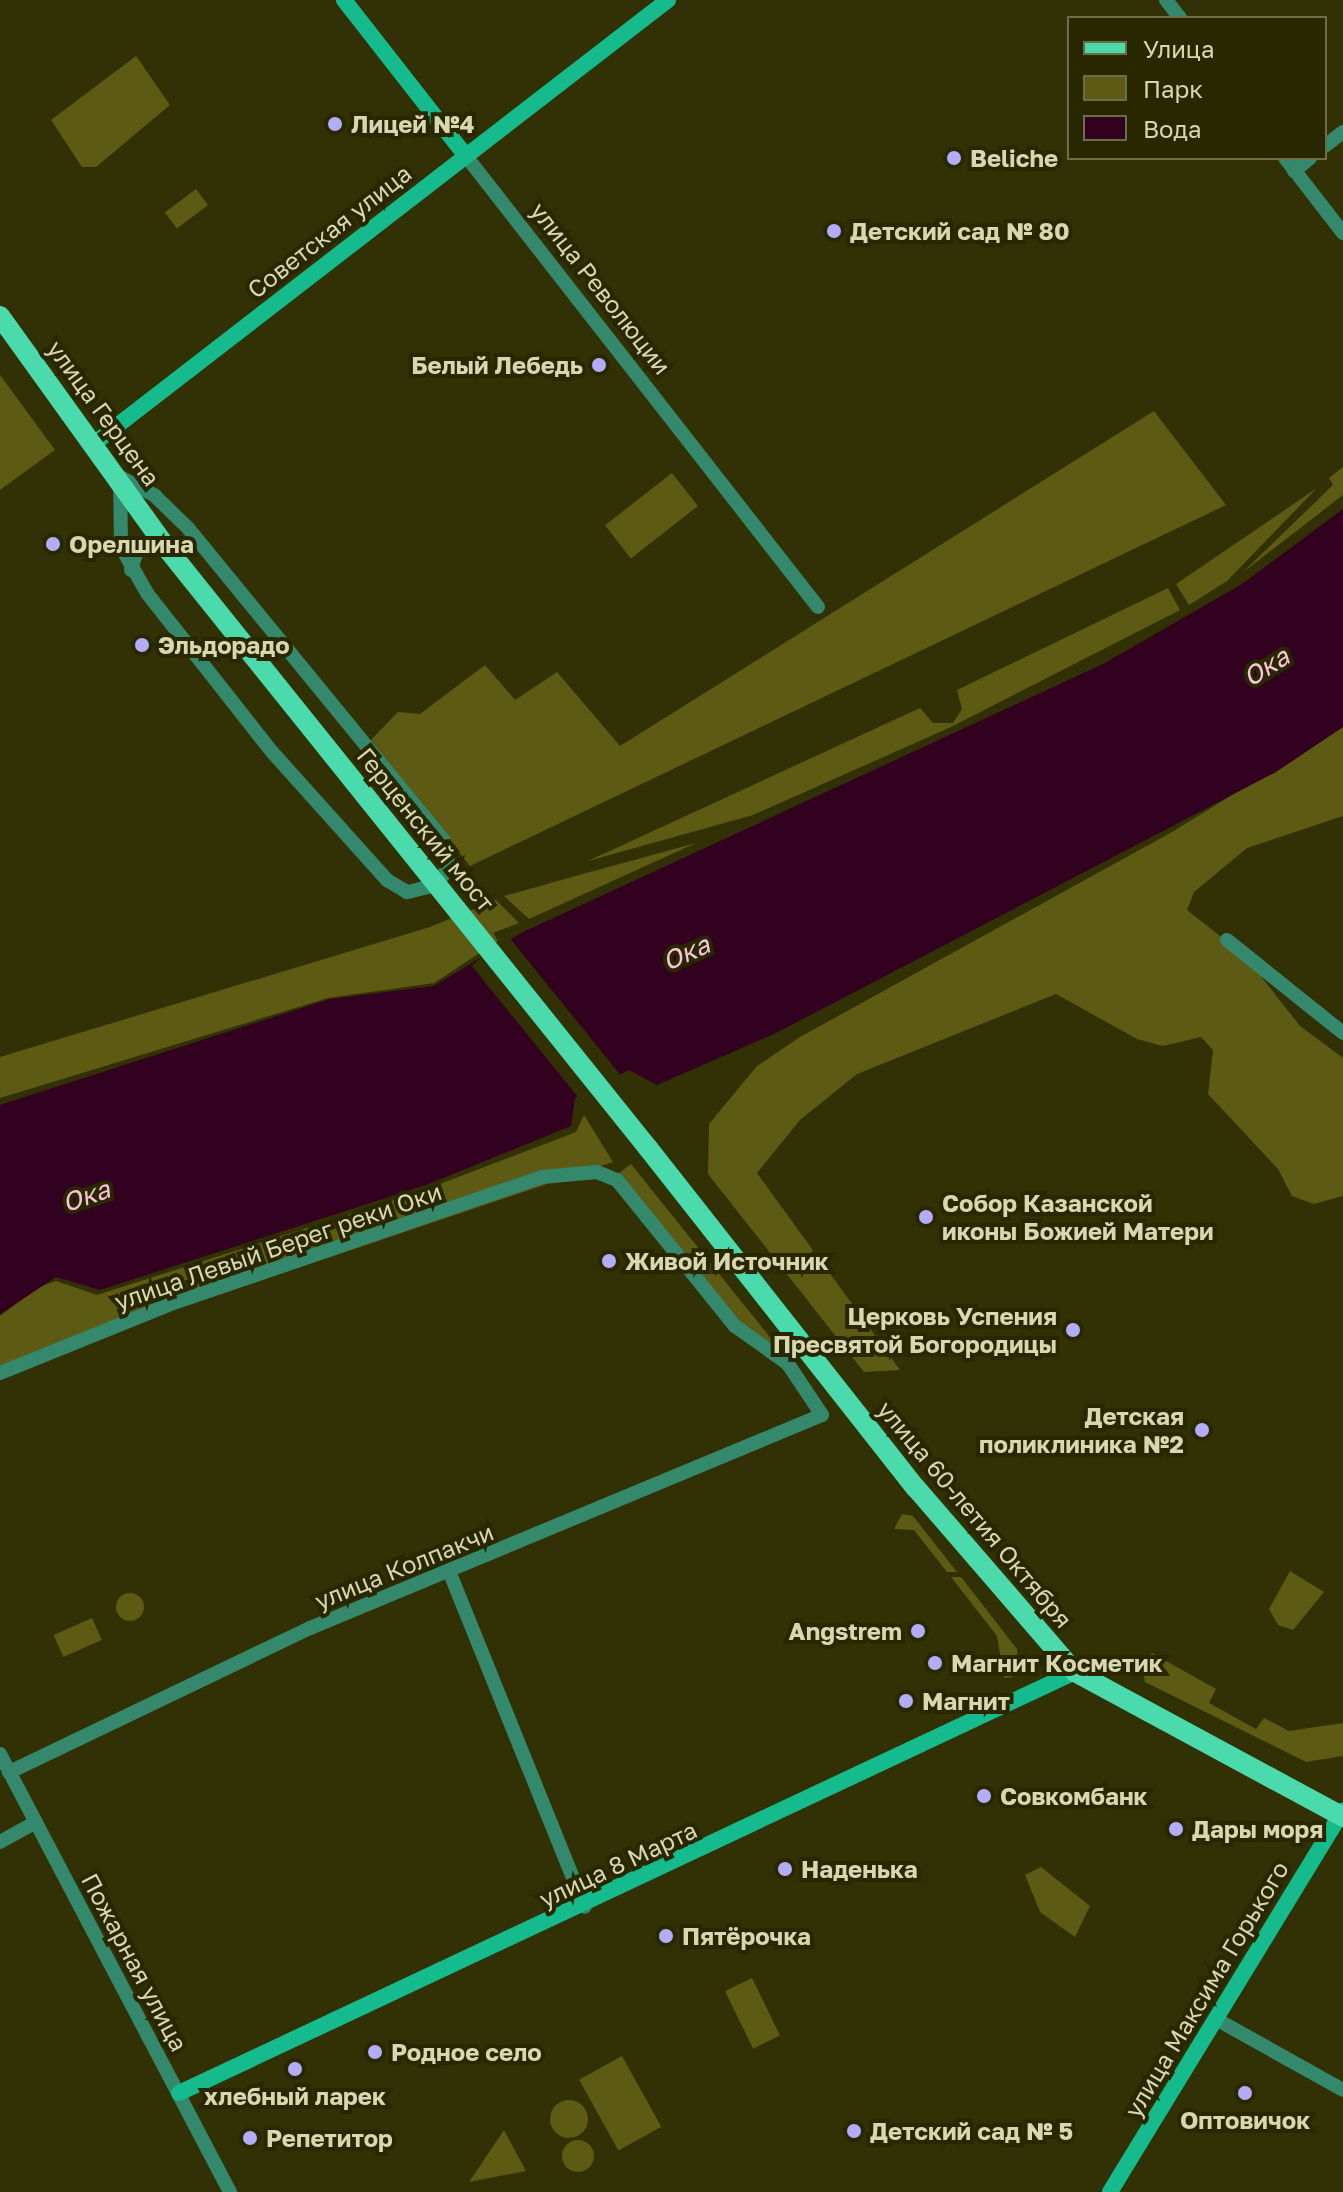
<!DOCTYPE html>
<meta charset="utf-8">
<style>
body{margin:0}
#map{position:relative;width:1343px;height:2192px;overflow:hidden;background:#323105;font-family:"Golos Text",sans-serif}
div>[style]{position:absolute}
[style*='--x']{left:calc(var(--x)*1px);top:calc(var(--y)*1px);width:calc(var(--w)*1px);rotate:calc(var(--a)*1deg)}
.green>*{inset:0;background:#5d5a13;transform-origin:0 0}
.round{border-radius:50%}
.water>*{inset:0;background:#320120}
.pier>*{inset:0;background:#323105;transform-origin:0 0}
.street>*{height:14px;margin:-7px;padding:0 7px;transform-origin:7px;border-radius:7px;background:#34886c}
.secondary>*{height:16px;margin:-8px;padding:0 8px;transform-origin:8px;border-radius:8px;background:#15ba8d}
.primary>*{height:20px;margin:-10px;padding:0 10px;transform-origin:10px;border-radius:10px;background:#4bdaac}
.primary-bridge>*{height:20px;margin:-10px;padding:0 10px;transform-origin:10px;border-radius:10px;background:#4bdaac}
.dots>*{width:22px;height:22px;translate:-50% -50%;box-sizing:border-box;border:4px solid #282700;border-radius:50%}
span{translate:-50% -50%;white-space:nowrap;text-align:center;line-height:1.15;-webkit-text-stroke:8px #282700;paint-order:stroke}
.poi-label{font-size:24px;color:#d7d7b1;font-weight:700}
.left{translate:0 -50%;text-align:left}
.right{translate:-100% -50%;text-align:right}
.street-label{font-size:24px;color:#d7d7b1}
.water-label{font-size:26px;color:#f9c3de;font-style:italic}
.legend{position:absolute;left:1067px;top:16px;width:260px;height:144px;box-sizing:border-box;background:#282700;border:2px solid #6e6d47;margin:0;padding:10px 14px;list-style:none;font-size:24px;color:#d7d7b1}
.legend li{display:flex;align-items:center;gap:16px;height:40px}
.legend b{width:40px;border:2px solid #6e6d47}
</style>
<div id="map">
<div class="green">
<div style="clip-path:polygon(136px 56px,170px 105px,96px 167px,82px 167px,51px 120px)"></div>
<div style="left:196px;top:189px;width:20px;height:39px;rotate:53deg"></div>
<div style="clip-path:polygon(0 375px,55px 450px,0 490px)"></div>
<div style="clip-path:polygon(1154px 411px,1226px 505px,470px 866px,371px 740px,398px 712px,420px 714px,485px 665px,515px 700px,557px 672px,620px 746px)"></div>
<div style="clip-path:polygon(1343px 467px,1343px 495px,1242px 573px,1333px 485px,1329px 478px)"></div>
<div style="left:672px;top:473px;width:42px;height:85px;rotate:52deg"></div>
<div style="clip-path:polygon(1317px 488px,1227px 581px,1189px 605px,1176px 584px)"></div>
<div style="clip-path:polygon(1168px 588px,1180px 610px,951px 727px,753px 815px,588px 861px,920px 708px,933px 723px,953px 723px,962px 709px,957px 690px)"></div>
<div style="clip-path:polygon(1343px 727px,1343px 816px,1247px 848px,1194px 892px,1187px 910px,1244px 955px,1300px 1026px,1343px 1058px,1343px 1196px,1314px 1204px,1292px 1196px,1278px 1169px,1208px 1094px,1213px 1050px,1201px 1037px,1163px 1046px,1137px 1039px,1056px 994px,857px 1074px,800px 1120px,757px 1173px,900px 1370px,864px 1372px,708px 1174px,709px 1124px,757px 1066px,800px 1037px,1172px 832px)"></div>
<div style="clip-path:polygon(696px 843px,529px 919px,504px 896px,572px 877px)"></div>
<div style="clip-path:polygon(496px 900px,519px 923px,493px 933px,498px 941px,434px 983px,328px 998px,0 1098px,0 1057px,430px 927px)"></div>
<div style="clip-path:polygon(584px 1115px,613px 1162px,0 1368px,0 1316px,39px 1287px,56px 1281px,97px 1295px,419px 1192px,576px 1132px)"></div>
<div style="clip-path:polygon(631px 1164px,785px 1356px,742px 1324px,618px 1174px)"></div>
<div style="clip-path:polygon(902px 1514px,913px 1516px,957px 1572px,947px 1572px,914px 1530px,894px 1529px)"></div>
<div style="clip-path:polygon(1290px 1571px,1324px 1592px,1293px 1630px,1278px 1625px,1269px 1609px)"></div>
<div style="clip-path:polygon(951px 1577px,961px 1577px,1017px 1649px,1019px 1676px,1004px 1678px,997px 1636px)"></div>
<div class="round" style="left:116px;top:1593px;width:28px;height:28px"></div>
<div style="left:92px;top:1618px;width:24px;height:42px;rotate:66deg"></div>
<div style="clip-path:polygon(1152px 1653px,1216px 1689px,1209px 1703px,1256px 1729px,1264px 1718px,1289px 1731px,1343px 1723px,1343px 1756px,1306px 1762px,1145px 1682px,1142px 1666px)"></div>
<div style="clip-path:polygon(1041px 1867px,1090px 1906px,1075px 1937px,1040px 1912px,1025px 1875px)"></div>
<div style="left:752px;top:1978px;width:64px;height:30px;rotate:64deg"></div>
<div style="left:622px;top:2056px;width:81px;height:49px;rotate:61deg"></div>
<div class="round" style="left:550px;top:2100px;width:38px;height:38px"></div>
<div style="clip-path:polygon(504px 2130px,526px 2171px,469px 2182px)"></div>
<div class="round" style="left:562px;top:2140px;width:32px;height:32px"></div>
</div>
<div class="water">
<div style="clip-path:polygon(1343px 509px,1343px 727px,1276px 772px,774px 1034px,657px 1085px,629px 1070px,575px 1098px,571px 1126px,426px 1185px,100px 1290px,56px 1277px,0 1314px,0 1105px,330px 999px,434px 986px,521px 933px,1103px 664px,1242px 584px)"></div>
</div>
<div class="pier">
<div style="left:508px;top:936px;width:182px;height:47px;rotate:51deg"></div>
</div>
<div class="street">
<div style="--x:1166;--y:0;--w:23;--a:52"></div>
<div style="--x:1325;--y:146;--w:23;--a:-38"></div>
<div style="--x:466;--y:156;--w:572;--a:52.03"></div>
<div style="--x:1285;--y:158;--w:95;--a:52.3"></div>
<div style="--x:1294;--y:171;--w:21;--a:-39"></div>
<div style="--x:120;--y:477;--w:40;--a:28"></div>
<div style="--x:155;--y:496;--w:46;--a:44.1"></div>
<div style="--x:188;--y:528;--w:404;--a:50.7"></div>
<div style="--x:444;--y:841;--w:26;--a:79"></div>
<div style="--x:449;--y:867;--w:22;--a:126"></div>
<div style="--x:436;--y:885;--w:30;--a:166"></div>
<div style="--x:407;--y:892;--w:23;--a:-149"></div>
<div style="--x:387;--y:880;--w:172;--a:-131.9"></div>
<div style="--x:272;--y:752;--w:202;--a:-128.2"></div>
<div style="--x:147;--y:593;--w:53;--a:-119.5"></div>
<div style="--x:121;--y:547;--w:70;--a:-90.8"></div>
<div style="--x:131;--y:570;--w:27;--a:-73"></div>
<div style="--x:139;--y:544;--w:24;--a:-2"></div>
<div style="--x:1227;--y:940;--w:149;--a:38.7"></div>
<div style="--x:0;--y:1373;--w:181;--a:-22"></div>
<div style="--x:168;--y:1305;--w:395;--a:-18.9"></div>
<div style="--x:542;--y:1177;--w:55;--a:-5.2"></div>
<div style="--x:597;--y:1172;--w:22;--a:22"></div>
<div style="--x:617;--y:1180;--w:188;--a:51.1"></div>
<div style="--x:735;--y:1326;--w:65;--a:35.6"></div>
<div style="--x:788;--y:1364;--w:61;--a:56.3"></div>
<div style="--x:822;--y:1415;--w:555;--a:157.41"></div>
<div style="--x:310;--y:1628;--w:334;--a:154.4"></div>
<div style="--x:449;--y:1571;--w:362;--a:68"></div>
<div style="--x:0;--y:1754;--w:495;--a:62.3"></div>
<div style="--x:0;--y:1842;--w:41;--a:-29.1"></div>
<div style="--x:1216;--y:2019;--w:145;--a:29.2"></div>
</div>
<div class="secondary">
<div style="--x:344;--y:0;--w:198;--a:52"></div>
<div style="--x:96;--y:442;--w:723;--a:-37.69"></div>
<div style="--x:179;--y:2093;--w:990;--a:-25.17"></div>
<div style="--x:1110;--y:2192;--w:447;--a:-58.6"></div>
</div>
<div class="primary">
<div style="--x:0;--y:316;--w:289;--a:54.3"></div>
<div style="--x:648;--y:1148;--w:433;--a:51.8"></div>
<div style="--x:916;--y:1488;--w:243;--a:49.2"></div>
<div style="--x:1075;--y:1672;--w:305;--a:28.4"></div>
</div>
<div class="primary-bridge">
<div style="--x:169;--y:551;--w:765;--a:51.26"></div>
</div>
<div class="dots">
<div style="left:335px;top:124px;background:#b3adf9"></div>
<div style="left:954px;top:158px;background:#b3adf9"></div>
<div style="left:834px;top:231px;background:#b3adf9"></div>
<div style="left:599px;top:365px;background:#b3adf9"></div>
<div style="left:53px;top:544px;background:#b3adf9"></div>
<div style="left:142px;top:645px;background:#b3adf9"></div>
<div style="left:926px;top:1217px;background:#b3adf9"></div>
<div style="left:609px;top:1261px;background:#b3adf9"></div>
<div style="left:1073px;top:1330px;background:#b3adf9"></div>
<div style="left:1202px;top:1430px;background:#b3adf9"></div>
<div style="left:918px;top:1631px;background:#b3adf9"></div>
<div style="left:935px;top:1663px;background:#b3adf9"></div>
<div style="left:906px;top:1701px;background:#b3adf9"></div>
<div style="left:984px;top:1796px;background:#b3adf9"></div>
<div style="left:1176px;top:1829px;background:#b3adf9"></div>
<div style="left:785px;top:1869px;background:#b3adf9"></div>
<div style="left:666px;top:1936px;background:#b3adf9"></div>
<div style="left:375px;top:2052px;background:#b3adf9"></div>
<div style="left:295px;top:2069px;background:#b3adf9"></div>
<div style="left:1245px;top:2093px;background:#b3adf9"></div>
<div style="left:854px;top:2131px;background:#b3adf9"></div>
<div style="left:250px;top:2138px;background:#b3adf9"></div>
</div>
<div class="poi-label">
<span class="left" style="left:351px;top:124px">Лицей №4</span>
<span class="left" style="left:970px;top:158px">Beliche</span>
<span class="left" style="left:850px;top:231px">Детский сад № 80</span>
<span class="right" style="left:583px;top:365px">Белый Лебедь</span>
<span class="left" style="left:69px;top:544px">Орелшина</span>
<span class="left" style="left:158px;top:645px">Эльдорадо</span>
<span class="left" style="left:942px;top:1217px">Собор Казанской<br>иконы Божией Матери</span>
<span class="left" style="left:625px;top:1261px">Живой Источник</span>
<span class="right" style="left:1057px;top:1330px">Церковь Успения<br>Пресвятой Богородицы</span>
<span class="right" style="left:1184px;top:1430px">Детская<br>поликлиника №2</span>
<span class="right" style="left:902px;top:1631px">Angstrem</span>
<span class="left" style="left:951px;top:1663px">Магнит Косметик</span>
<span class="left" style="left:922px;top:1701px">Магнит</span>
<span class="left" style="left:1000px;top:1796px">Совкомбанк</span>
<span class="left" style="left:1192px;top:1829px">Дары моря</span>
<span class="left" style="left:801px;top:1869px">Наденька</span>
<span class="left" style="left:682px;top:1936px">Пятёрочка</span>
<span class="left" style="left:391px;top:2052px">Родное село</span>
<span style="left:295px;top:2096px">хлебный ларек</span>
<span style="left:1245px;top:2120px">Оптовичок</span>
<span class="left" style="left:870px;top:2131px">Детский сад № 5</span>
<span class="left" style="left:266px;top:2138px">Репетитор</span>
</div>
<div class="street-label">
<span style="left:329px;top:231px;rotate:-38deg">Советская улица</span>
<span style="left:601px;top:288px;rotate:52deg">улица Революции</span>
<span style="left:104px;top:413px;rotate:54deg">улица Герцена</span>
<span style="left:426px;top:829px;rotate:51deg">Герценский мост</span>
<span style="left:278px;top:1246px;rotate:-19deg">улица Левый Берег реки Оки</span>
<span style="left:975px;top:1514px;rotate:50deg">улица 60-летия Октября</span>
<span style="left:404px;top:1566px;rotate:-22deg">улица Колпакчи</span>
<span style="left:618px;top:1864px;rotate:-25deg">улица 8 Марта</span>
<span style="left:135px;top:1962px;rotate:62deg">Пожарная улица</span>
<span style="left:1206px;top:1989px;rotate:-59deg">улица Максима Горького</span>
</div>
<div class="water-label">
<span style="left:1266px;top:667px;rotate:-32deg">Ока</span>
<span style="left:686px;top:953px;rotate:-24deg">Ока</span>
<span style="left:86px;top:1196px;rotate:-19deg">Ока</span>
</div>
<ul class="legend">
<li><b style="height:10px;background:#4bdaac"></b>Улица</li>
<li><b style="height:22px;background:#5d5a13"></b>Парк</li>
<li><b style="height:22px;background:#320120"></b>Вода</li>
</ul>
</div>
